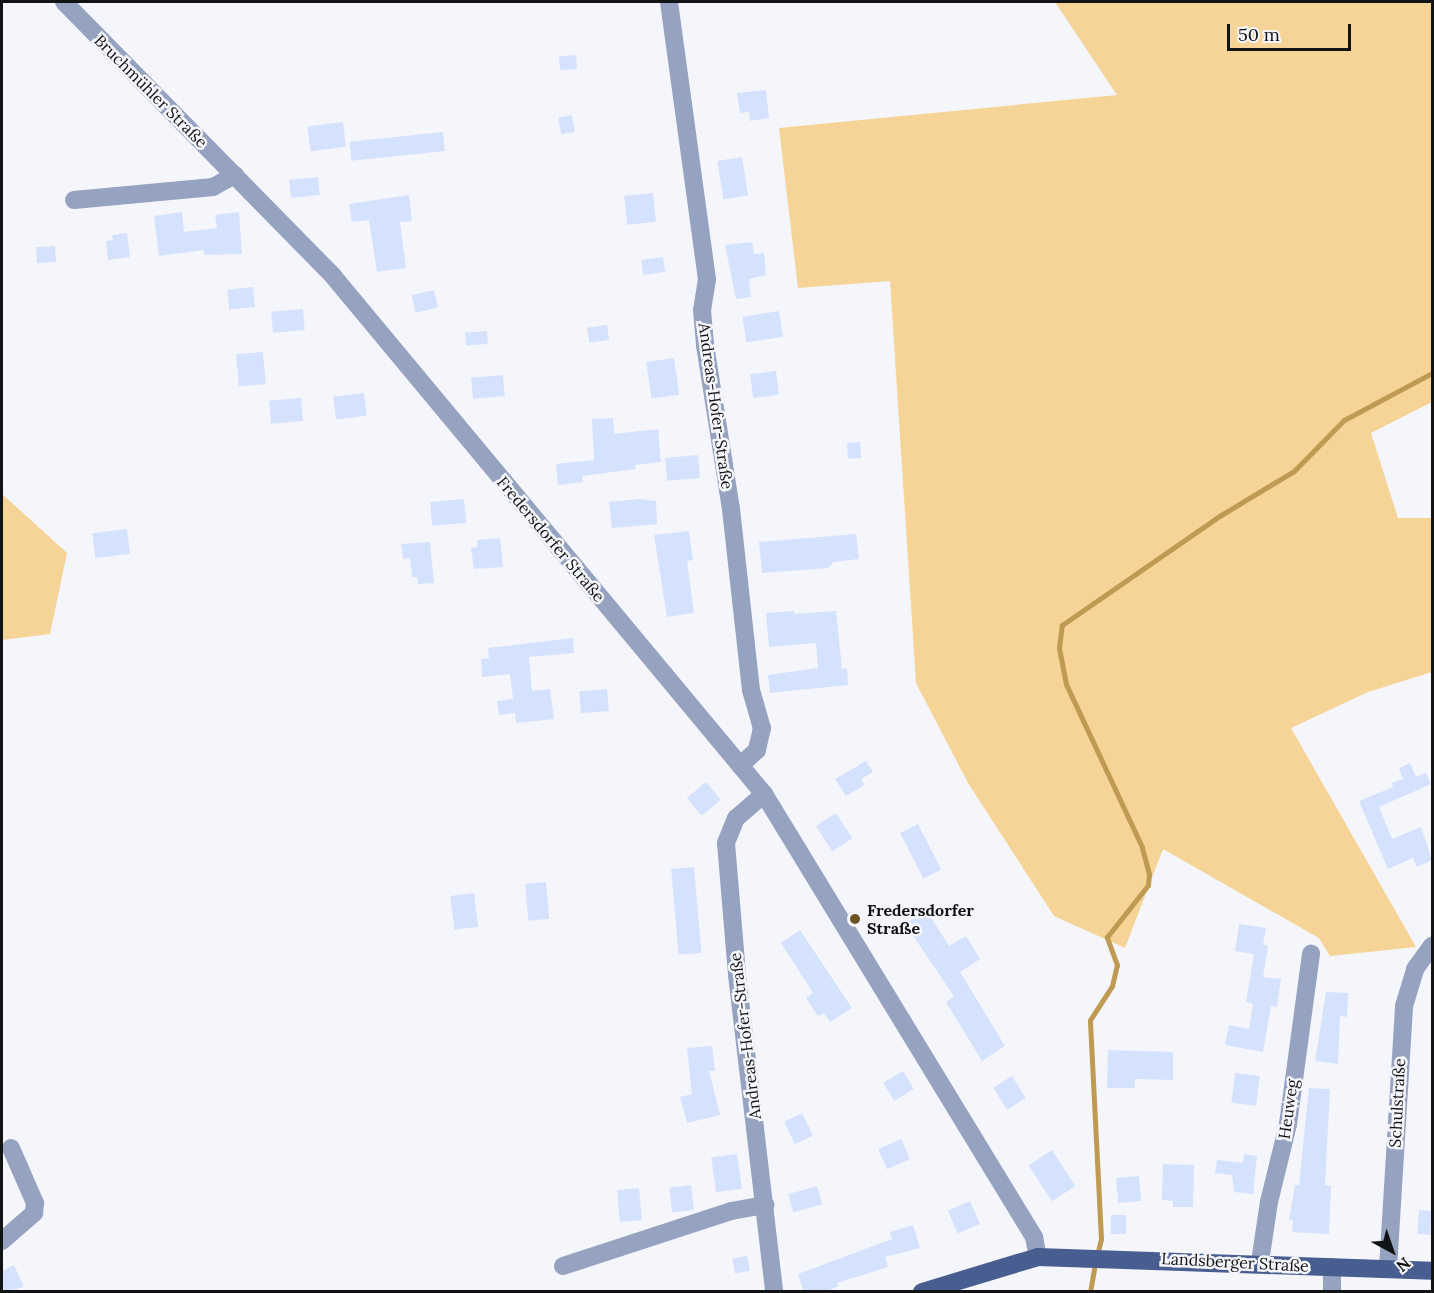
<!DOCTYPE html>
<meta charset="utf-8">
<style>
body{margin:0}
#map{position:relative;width:1434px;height:1293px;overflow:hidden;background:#f4f6fb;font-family:Lora,serif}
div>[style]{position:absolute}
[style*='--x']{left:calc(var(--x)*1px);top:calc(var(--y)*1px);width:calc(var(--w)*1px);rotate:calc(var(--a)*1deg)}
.green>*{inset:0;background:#f6d397}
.stream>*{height:5px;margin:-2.5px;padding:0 2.5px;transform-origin:2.5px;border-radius:2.5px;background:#c09953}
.building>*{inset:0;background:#d5e2fd;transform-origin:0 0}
.minor>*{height:18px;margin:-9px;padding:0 9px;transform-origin:9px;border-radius:9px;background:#96a3c0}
.major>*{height:18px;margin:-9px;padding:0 9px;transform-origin:9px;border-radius:9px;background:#495e90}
.dots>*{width:16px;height:16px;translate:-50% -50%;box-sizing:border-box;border:3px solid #f4f6fb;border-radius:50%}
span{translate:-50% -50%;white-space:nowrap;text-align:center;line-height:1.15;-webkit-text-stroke:5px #f4f6fb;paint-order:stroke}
.street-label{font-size:16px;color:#121314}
.poi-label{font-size:16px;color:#121314;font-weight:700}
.left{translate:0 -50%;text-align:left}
.frame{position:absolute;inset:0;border:3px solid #121314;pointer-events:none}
.north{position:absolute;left:1362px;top:1221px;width:60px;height:60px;-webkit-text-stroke:4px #f4f6fb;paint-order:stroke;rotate:140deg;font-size:16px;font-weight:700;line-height:24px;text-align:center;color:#121314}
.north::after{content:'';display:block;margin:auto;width:21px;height:27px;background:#121314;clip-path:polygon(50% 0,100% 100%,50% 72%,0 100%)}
.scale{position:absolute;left:1227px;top:24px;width:124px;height:27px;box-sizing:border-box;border:3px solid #121314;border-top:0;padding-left:8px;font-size:18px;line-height:21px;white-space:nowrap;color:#121314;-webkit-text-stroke:4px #f4f6fb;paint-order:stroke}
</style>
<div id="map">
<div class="green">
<div style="clip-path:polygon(1055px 2px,1432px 2px,1432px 402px,1371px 433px,1398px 518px,1432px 518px,1432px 672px,1368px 692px,1291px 728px,1416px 947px,1330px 956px,1319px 938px,1163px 849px,1125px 948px,1054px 916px,968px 783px,916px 683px,890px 281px,798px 288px,779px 128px,1117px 95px)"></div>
<div style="clip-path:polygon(2px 494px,67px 553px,50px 634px,2px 640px)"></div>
</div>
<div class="stream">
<div style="--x:1097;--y:1255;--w:16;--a:-76"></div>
<div style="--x:1101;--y:1239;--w:219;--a:-92.9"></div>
<div style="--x:1090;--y:1020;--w:40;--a:-57.1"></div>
<div style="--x:1112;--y:986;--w:22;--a:-77"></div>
<div style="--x:1117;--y:965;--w:30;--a:-110"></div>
<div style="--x:1107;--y:937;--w:66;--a:-51.7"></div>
<div style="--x:1148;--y:885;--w:11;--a:-85"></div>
<div style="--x:1149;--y:874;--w:28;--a:-105"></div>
<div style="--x:1142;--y:847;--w:180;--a:-115"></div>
<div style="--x:1066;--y:684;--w:37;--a:-101"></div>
<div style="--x:1059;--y:648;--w:23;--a:-83"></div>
<div style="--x:1062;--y:625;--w:193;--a:-34.7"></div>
<div style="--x:1221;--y:515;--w:85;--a:-31.1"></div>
<div style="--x:1294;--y:471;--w:71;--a:-45.6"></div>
<div style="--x:1344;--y:420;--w:100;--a:-28.1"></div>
<div style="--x:1090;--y:1292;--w:28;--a:-80"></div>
</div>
<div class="building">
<div style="left:576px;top:55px;width:14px;height:17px;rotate:86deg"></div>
<div style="clip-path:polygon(766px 90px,769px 118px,750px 121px,749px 112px,740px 113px,737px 93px)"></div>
<div style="left:572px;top:115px;width:17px;height:14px;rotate:80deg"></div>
<div style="left:343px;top:122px;width:25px;height:36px;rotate:83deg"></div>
<div style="left:443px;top:132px;width:19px;height:94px;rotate:84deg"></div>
<div style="left:742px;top:157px;width:39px;height:25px;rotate:81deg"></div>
<div style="left:318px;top:177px;width:18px;height:29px;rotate:84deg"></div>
<div style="left:653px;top:193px;width:29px;height:29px;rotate:84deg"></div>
<div style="clip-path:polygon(409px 195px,412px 221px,400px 222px,406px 268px,377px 272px,369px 220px,352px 222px,349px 204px)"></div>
<div style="clip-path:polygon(182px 212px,184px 232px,217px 228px,215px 215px,239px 212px,242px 254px,204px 255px,204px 250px,159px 256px,154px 216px)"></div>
<div style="clip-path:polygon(127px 233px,130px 257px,108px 260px,106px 241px,113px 240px,112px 235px)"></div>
<div style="clip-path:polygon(752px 242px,754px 254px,764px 253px,766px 275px,749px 279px,751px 297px,736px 299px,725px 245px)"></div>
<div style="left:55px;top:246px;width:16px;height:19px;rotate:86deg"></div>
<div style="left:663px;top:257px;width:15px;height:22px;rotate:82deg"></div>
<div style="left:253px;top:287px;width:20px;height:26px;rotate:84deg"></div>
<div style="left:434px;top:290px;width:18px;height:23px;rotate:77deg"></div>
<div style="left:303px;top:309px;width:21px;height:32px;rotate:85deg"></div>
<div style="left:779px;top:311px;width:26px;height:37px;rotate:81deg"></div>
<div style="left:607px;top:325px;width:15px;height:20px;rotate:82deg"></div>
<div style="left:487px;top:331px;width:13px;height:22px;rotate:86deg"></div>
<div style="left:263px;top:352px;width:32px;height:27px;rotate:85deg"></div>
<div style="left:674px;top:358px;width:37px;height:28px;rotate:82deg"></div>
<div style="left:776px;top:371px;width:24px;height:26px;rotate:83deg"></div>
<div style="left:503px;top:375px;width:21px;height:32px;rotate:85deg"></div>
<div style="left:364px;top:393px;width:23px;height:31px;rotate:83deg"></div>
<div style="left:301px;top:398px;width:23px;height:32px;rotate:85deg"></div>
<div style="clip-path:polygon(613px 418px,614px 434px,658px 429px,661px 462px,635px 465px,636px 469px,582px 476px,583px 482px,558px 485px,556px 464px,594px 460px,592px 419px)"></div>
<div style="left:860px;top:442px;width:16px;height:13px;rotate:86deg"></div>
<div style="left:698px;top:455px;width:23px;height:33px;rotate:85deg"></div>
<div style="left:464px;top:499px;width:24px;height:34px;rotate:85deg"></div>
<div style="clip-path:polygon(639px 499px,656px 501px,657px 524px,612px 528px,609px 502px)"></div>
<div style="left:127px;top:529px;width:25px;height:35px;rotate:83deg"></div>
<div style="clip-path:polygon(689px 531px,693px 560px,687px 561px,694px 613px,667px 617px,654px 535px)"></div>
<div style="clip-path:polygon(856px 534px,859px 559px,833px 562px,829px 568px,762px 573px,759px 542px)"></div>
<div style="clip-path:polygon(500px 538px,503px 567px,474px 569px,471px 548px,477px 547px,477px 540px)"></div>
<div style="clip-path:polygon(430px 542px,434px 583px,418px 584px,417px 577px,412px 577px,410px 558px,403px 559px,401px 544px)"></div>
<div style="clip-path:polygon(794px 611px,794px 614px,836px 611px,842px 669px,847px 668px,848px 685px,770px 693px,768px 675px,818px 668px,816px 643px,769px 647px,766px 613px)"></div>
<div style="clip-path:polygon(573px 638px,574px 653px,529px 657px,532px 691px,550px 689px,554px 719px,516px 723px,515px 713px,499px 715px,497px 701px,513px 699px,510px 674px,482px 677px,481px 659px,489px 658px,488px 648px)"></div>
<div style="left:607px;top:689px;width:22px;height:28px;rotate:85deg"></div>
<div style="clip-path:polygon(866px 761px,873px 772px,861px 779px,864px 785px,846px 796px,835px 779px)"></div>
<div style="clip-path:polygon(1410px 763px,1416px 777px,1426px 773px,1431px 784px,1379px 807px,1392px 839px,1421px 827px,1432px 860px,1417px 867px,1413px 858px,1388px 869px,1359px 801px,1393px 787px,1392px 783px,1403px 779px,1399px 768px)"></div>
<div style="left:706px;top:782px;width:23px;height:25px;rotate:50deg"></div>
<div style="left:836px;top:813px;width:30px;height:24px;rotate:57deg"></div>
<div style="left:918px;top:824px;width:51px;height:20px;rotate:63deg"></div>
<div style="left:694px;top:867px;width:86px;height:23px;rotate:85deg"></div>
<div style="left:546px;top:882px;width:37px;height:21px;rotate:85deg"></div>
<div style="left:474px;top:893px;width:34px;height:24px;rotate:83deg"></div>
<div style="clip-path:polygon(927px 911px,949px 946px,966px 936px,980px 959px,960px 972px,1005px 1046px,982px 1061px,946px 1002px,954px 996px,905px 924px)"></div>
<div style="clip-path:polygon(1239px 924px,1266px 928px,1263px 945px,1268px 946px,1263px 977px,1281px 979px,1277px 1007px,1271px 1006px,1263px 1052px,1225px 1045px,1229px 1025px,1249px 1029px,1253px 1004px,1246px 1002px,1254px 954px,1235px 951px)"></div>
<div style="clip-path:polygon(800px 930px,852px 1008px,830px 1022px,824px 1013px,818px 1016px,806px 998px,813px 993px,781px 943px)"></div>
<div style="clip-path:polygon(1326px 992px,1348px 993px,1347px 1017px,1340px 1016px,1338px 1064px,1315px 1061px)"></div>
<div style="clip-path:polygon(712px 1046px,715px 1071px,709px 1071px,720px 1115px,687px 1123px,680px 1097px,692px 1094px,687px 1048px)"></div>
<div style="clip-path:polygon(1108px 1050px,1173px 1052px,1173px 1080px,1135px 1079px,1135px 1088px,1107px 1088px)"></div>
<div style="left:903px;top:1071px;width:21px;height:23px;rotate:59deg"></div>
<div style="left:1235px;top:1073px;width:25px;height:30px;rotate:7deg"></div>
<div style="left:1012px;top:1076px;width:26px;height:22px;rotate:58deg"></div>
<div style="clip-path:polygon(1309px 1088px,1330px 1089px,1325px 1185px,1331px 1186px,1329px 1234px,1292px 1232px,1293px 1220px,1289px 1220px,1295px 1185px,1299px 1185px)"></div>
<div style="left:802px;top:1113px;width:25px;height:20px;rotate:64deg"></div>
<div style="left:901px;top:1139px;width:22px;height:25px;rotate:66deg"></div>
<div style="left:1052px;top:1150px;width:43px;height:28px;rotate:57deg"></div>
<div style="left:737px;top:1154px;width:35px;height:26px;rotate:82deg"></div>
<div style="clip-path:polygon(1244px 1154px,1257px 1156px,1253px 1194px,1234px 1192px,1232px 1175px,1215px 1173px,1217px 1160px,1243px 1163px)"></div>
<div style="clip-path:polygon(1163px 1164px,1194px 1165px,1193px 1207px,1173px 1207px,1173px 1201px,1162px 1200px)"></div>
<div style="left:1139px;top:1176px;width:25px;height:23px;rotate:85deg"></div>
<div style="left:691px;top:1185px;width:25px;height:22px;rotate:83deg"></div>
<div style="left:817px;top:1186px;width:19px;height:30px;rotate:74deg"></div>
<div style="left:639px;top:1188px;width:32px;height:22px;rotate:85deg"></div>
<div style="left:970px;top:1201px;width:25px;height:24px;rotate:67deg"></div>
<div style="left:1419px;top:1210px;width:13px;height:24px;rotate:4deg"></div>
<div style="left:1111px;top:1215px;width:15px;height:19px"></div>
<div style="clip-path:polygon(913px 1225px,920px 1248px,885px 1257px,888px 1267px,837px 1283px,839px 1286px,825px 1292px,804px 1292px,798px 1274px,892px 1239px,890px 1232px)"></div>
<div style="left:747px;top:1256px;width:15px;height:15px;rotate:79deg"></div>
<div style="clip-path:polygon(14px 1265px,24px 1287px,2px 1292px,2px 1271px)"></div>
</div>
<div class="minor">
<div style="--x:64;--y:2;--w:384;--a:45.5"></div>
<div style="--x:333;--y:276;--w:674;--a:50.24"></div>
<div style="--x:764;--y:794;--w:519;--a:58.64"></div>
<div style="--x:1034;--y:1237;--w:20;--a:79"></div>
<div style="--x:669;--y:2;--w:280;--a:82.2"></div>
<div style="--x:707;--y:279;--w:31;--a:99"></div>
<div style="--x:702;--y:310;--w:35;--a:85"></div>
<div style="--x:705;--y:345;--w:166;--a:81"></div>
<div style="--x:731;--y:509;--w:182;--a:83.7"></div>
<div style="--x:751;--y:690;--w:40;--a:74"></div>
<div style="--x:762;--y:728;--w:23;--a:103"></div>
<div style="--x:757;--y:750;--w:23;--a:137"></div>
<div style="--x:74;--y:200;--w:140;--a:-5.3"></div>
<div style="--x:213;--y:187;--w:25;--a:-29"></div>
<div style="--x:764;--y:794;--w:37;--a:139"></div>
<div style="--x:736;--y:818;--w:27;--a:112"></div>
<div style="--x:726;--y:843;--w:132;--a:85.2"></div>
<div style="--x:737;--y:975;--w:319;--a:83.3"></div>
<div style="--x:2;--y:1241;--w:43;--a:-41.2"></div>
<div style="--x:34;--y:1213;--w:10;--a:-84"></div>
<div style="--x:35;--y:1203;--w:60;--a:-113.6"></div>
<div style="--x:1260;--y:1262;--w:61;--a:-81.5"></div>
<div style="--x:1269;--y:1202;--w:80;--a:-76.3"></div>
<div style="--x:1288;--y:1124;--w:172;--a:-82.3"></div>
<div style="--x:563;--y:1266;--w:177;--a:-18.1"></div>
<div style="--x:731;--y:1211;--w:35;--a:-10"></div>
<div style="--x:1388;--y:1269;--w:263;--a:-86.5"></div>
<div style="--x:1404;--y:1006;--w:39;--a:-73"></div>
<div style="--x:1415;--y:969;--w:29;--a:-54"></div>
<div style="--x:1332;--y:1292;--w:25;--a:-90"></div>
</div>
<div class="major">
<div style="--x:922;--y:1292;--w:121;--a:-16.8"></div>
<div style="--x:1038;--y:1257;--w:394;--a:2"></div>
</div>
<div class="dots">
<div style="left:855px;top:919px;background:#6c5224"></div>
</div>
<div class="street-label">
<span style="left:151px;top:91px;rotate:45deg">Bruchmühler Straße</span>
<span style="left:716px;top:406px;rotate:82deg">Andreas-Hofer-Straße</span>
<span style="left:551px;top:539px;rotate:50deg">Fredersdorfer Straße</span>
<span style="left:745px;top:1036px;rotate:-97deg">Andreas-Hofer-Straße</span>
<span style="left:1397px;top:1103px;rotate:-87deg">Schulstraße</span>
<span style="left:1288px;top:1109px;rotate:-82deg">Heuweg</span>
<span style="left:1235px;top:1262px;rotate:3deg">Landsberger Straße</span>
</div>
<div class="poi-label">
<span class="left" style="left:867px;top:919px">Fredersdorfer<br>Straße</span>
</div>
<div class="frame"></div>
<div class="north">N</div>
<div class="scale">50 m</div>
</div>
